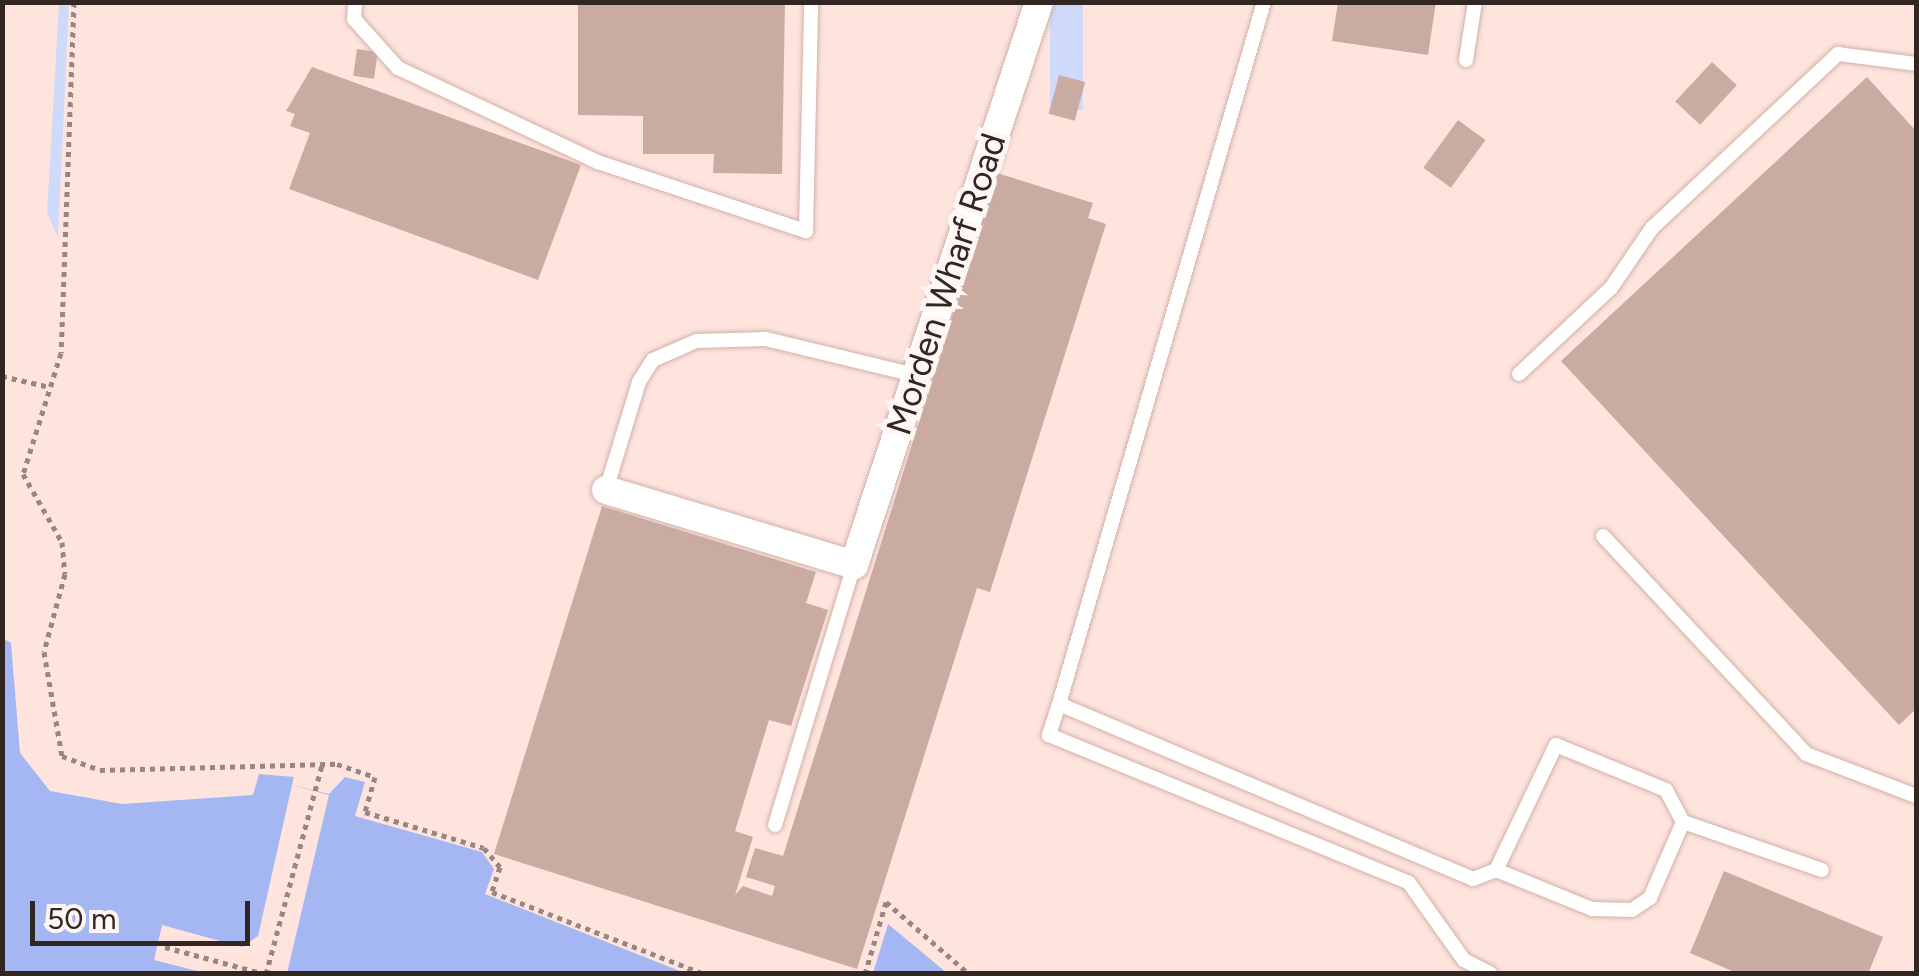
<!DOCTYPE html>
<style>
body{margin:0}
#map{position:relative;width:1919px;height:976px;overflow:hidden;background:#fee4dd;font-family:Figtree,sans-serif}
div>[style]{position:absolute}
[style*='--x']{left:calc(var(--x)*1px);top:calc(var(--y)*1px);width:calc(var(--w)*1px);rotate:calc(var(--a)*1deg)}
.green>*{inset:0;background:#cfdafa;transform-origin:0 0}
.water>*{inset:0;background:#a5b7f3}
.pier>*{inset:0;background:#fee4dd}
.building>*{inset:0;background:#caaba2;transform-origin:0 0}
.path>*{height:5px;margin-top:-2.5px;transform-origin:0;background:repeating-linear-gradient(90deg,#998681 0 5px,transparent 0 10px)}
.roads{filter:drop-shadow(0 0 2px #d0b1a8) drop-shadow(0 0 2px #d0b1a8)}
.service>*{height:14px;margin:-7px;padding:0 7px;transform-origin:7px;border-radius:7px;background:#fff}
.minor>*{height:28px;margin:-14px;padding:0 14px;transform-origin:14px;border-radius:14px;background:#fff}
span{translate:-50% -50%;white-space:nowrap;text-align:center;line-height:1.15;-webkit-text-stroke:10px #fdf6f4;paint-order:stroke}
.street-label{font-size:35px;color:#322623}
.frame{position:absolute;inset:0;border:5px solid #322623;pointer-events:none}
.scale{position:absolute;left:30px;top:901px;width:220px;height:45px;box-sizing:border-box;border:5px solid #322623;border-top:0;padding-left:12px;font-size:30px;line-height:35px;white-space:nowrap;color:#322623;-webkit-text-stroke:8px #fdf6f4;paint-order:stroke}
</style>
<div id="map">
<div class="green">
<div style="clip-path:polygon(59px 3px,69px 3px,58px 237px,47px 213px)"></div>
<div style="left:1050px;top:3px;width:33px;height:107px"></div>
</div>
<div class="water">
<div style="clip-path:polygon(2px 638px,11px 643px,20px 753px,50px 791px,122px 804px,253px 795px,259px 774px,294px 777px,292px 785px,329px 794px,345px 777px,365px 782px,355px 816px,482px 852px,494px 869px,485px 894px,685px 973px,3px 973px)"></div>
<div style="clip-path:polygon(888px 924px,947px 973px,873px 973px)"></div>
</div>
<div class="pier">
<div style="clip-path:polygon(292px 785px,329px 795px,287px 973px,205px 973px,154px 960px,162px 925px,242px 947px,258px 936px)"></div>
</div>
<div class="building">
<div style="clip-path:polygon(578px 2px,785px 2px,782px 174px,713px 173px,714px 154px,643px 154px,643px 116px,578px 115px)"></div>
<div style="clip-path:polygon(1338px 2px,1436px 2px,1428px 55px,1332px 41px)"></div>
<div style="left:357px;top:49px;width:21px;height:27px;rotate:8deg"></div>
<div style="left:1712px;top:62px;width:34px;height:54px;rotate:43deg"></div>
<div style="clip-path:polygon(312px 67px,581px 165px,538px 280px,289px 189px,310px 133px,290px 126px,295px 114px,286px 111px)"></div>
<div style="left:1059px;top:75px;width:27px;height:40px;rotate:15deg"></div>
<div style="clip-path:polygon(1867px 77px,1916px 131px,1916px 709px,1899px 725px,1561px 361px)"></div>
<div style="left:1458px;top:120px;width:34px;height:59px;rotate:36deg"></div>
<div style="clip-path:polygon(997px 173px,1093px 203px,1088px 218px,1106px 224px,990px 592px,977px 588px,857px 969px,494px 854px,602px 506px,816px 572px,806px 603px,828px 610px,791px 726px,769px 720px,735px 831px,753px 837px,735px 895px,743px 886px,772px 896px,775px 886px,746px 877px,755px 848px,783px 856px)"></div>
<div style="clip-path:polygon(1724px 871px,1883px 937px,1868px 974px,1739px 974px,1690px 953px)"></div>
</div>
<div class="path">
<div style="--x:74;--y:2;--w:351;--a:92.1"></div>
<div style="--x:61;--y:353;--w:127;--a:107.4"></div>
<div style="--x:23;--y:474;--w:78;--a:60.2"></div>
<div style="--x:62;--y:542;--w:32;--a:85"></div>
<div style="--x:65;--y:574;--w:81;--a:105.1"></div>
<div style="--x:44;--y:652;--w:106;--a:80.2"></div>
<div style="--x:62;--y:756;--w:40;--a:20.2"></div>
<div style="--x:100;--y:770;--w:237;--a:-1.5"></div>
<div style="--x:337;--y:764;--w:40;--a:18.9"></div>
<div style="--x:375;--y:777;--w:36;--a:106"></div>
<div style="--x:365;--y:812;--w:124;--a:16.8"></div>
<div style="--x:484;--y:848;--w:25;--a:50"></div>
<div style="--x:500;--y:867;--w:26;--a:108"></div>
<div style="--x:492;--y:892;--w:227;--a:21.1"></div>
<div style="--x:2;--y:376;--w:49;--a:12.9"></div>
<div style="--x:165;--y:947;--w:104;--a:15.1"></div>
<div style="--x:266;--y:974;--w:216;--a:-75"></div>
<div style="--x:865;--y:974;--w:75;--a:-73.7"></div>
<div style="--x:886;--y:902;--w:110;--a:40.9"></div>
</div>
<div class="roads">
<div class="service">
<div style="--x:355;--y:2;--w:17;--a:93"></div>
<div style="--x:354;--y:19;--w:66;--a:48.1"></div>
<div style="--x:398;--y:68;--w:221;--a:25.2"></div>
<div style="--x:598;--y:162;--w:219;--a:18.4"></div>
<div style="--x:806;--y:231;--w:229;--a:-88.7"></div>
<div style="--x:1264;--y:2;--w:731;--a:106.28"></div>
<div style="--x:1059;--y:704;--w:449;--a:22.9"></div>
<div style="--x:1473;--y:879;--w:25;--a:-21"></div>
<div style="--x:1496;--y:870;--w:104;--a:22.1"></div>
<div style="--x:1592;--y:909;--w:40;--a:1.4"></div>
<div style="--x:1632;--y:910;--w:22;--a:-34"></div>
<div style="--x:1650;--y:898;--w:83;--a:-66.5"></div>
<div style="--x:1683;--y:822;--w:36;--a:-118"></div>
<div style="--x:1666;--y:790;--w:119;--a:-157.8"></div>
<div style="--x:1556;--y:745;--w:139;--a:115.6"></div>
<div style="--x:1466;--y:60;--w:59;--a:-81.2"></div>
<div style="--x:1519;--y:374;--w:126;--a:-43.1"></div>
<div style="--x:1611;--y:288;--w:73;--a:-55.7"></div>
<div style="--x:1652;--y:228;--w:255;--a:-43.1"></div>
<div style="--x:1838;--y:54;--w:79;--a:7.3"></div>
<div style="--x:606;--y:490;--w:113;--a:-73"></div>
<div style="--x:639;--y:382;--w:26;--a:-58"></div>
<div style="--x:653;--y:360;--w:47;--a:-23.8"></div>
<div style="--x:696;--y:341;--w:70;--a:-1.6"></div>
<div style="--x:766;--y:339;--w:153;--a:13.6"></div>
<div style="--x:1603;--y:536;--w:298;--a:47"></div>
<div style="--x:1806;--y:754;--w:118;--a:20.9"></div>
<div style="--x:1059;--y:704;--w:33;--a:108"></div>
<div style="--x:1049;--y:735;--w:389;--a:22.3"></div>
<div style="--x:1409;--y:883;--w:95;--a:54.5"></div>
<div style="--x:1464;--y:960;--w:30;--a:27"></div>
<div style="--x:1683;--y:822;--w:147;--a:19.1"></div>
<div style="--x:775;--y:825;--w:272;--a:-73.1"></div>
</div>
<div class="minor">
<div style="--x:606;--y:490;--w:259;--a:16.8"></div>
<div style="--x:854;--y:565;--w:593;--a:-71.81"></div>
</div>
</div>
<div class="street-label">
<span style="left:946px;top:284px;rotate:-72deg">Morden Wharf Road</span>
</div>
<div class="frame"></div>
<div class="scale">50 m</div>
</div>
